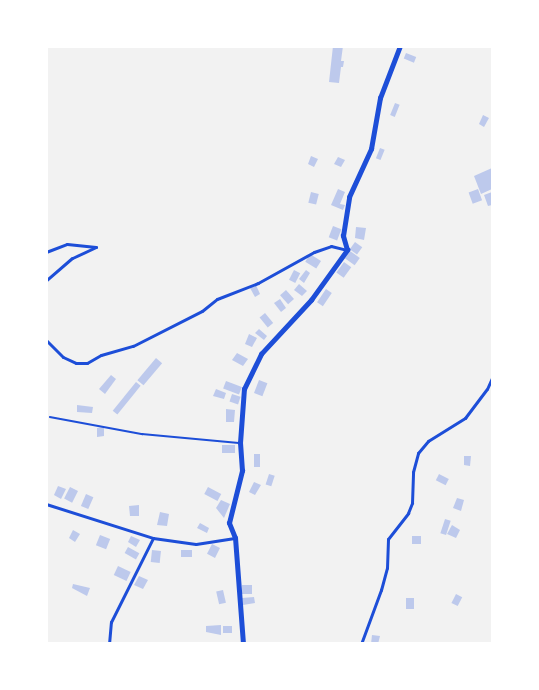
<!DOCTYPE html>
<style>
body{margin:0}
#map{position:relative;width:539px;height:690px;overflow:hidden;background:#f2f2f2;font-family:"Crimson Pro",serif}
div>[style]{position:absolute}
[style*='--x']{left:calc(var(--x)*1px);top:calc(var(--y)*1px);width:calc(var(--w)*1px);rotate:calc(var(--a)*1deg)}
.building>*{inset:0;background:#bdc9ec;transform-origin:0 0}
.service>*{height:1.5px;margin:-0.75px;padding:0 0.75px;transform-origin:0.75px;border-radius:0.75px;background:#1d4ed8}
.minor>*{height:3px;margin:-1.5px;padding:0 1.5px;transform-origin:1.5px;border-radius:1.5px;background:#1d4ed8}
.primary>*{height:4.5px;margin:-2.25px;padding:0 2.25px;transform-origin:2.25px;border-radius:2.25px;background:#1d4ed8}
span{translate:-50% -50%;white-space:nowrap;text-align:center;line-height:1.15;-webkit-text-stroke:4.5px #fff;paint-order:stroke}
.frame{position:absolute;inset:0;border:48px solid #fff;pointer-events:none}
</style>
<div id="map">
<div class="building">
<div style="clip-path:polygon(333px 46px,343px 46px,341px 61px,344px 61px,343px 67px,341px 67px,339px 83px,329px 82px)"></div>
<div style="left:406px;top:53px;width:11px;height:6px;rotate:22deg"></div>
<div style="left:395px;top:103px;width:5px;height:13px;rotate:22deg"></div>
<div style="clip-path:polygon(483px 115px,489px 118px,484px 127px,479px 124px)"></div>
<div style="left:380px;top:148px;width:5px;height:11px;rotate:22deg"></div>
<div style="clip-path:polygon(311px 156px,318px 159px,314px 167px,308px 164px)"></div>
<div style="clip-path:polygon(338px 157px,345px 160px,341px 167px,334px 164px)"></div>
<div style="clip-path:polygon(492px 168px,492px 189px,481px 194px,474px 176px)"></div>
<div style="clip-path:polygon(338px 189px,345px 192px,340px 204px,345px 205px,343px 210px,331px 205px)"></div>
<div style="left:478px;top:189px;width:12px;height:10px;rotate:70deg"></div>
<div style="left:311px;top:192px;width:8px;height:11px;rotate:14deg"></div>
<div style="clip-path:polygon(492px 192px,492px 205px,488px 206px,484px 195px)"></div>
<div style="left:333px;top:226px;width:9px;height:12px;rotate:21deg"></div>
<div style="clip-path:polygon(356px 227px,366px 228px,364px 240px,355px 238px)"></div>
<div style="left:355px;top:242px;width:9px;height:9px;rotate:36deg"></div>
<div style="left:350px;top:251px;width:12px;height:9px;rotate:35deg"></div>
<div style="left:310px;top:254px;width:13px;height:9px;rotate:32deg"></div>
<div style="left:344px;top:262px;width:9px;height:13px;rotate:36deg"></div>
<div style="left:294px;top:270px;width:7px;height:11px;rotate:27deg"></div>
<div style="clip-path:polygon(306px 270px,310px 273px,304px 283px,299px 279px)"></div>
<div style="clip-path:polygon(299px 284px,307px 291px,302px 296px,294px 290px)"></div>
<div style="clip-path:polygon(256px 285px,260px 294px,255px 297px,250px 288px)"></div>
<div style="left:326px;top:289px;width:7px;height:16px;rotate:34deg"></div>
<div style="left:286px;top:290px;width:12px;height:8px;rotate:48deg"></div>
<div style="clip-path:polygon(280px 299px,286px 308px,281px 312px,274px 303px)"></div>
<div style="left:265px;top:313px;width:13px;height:7px;rotate:51deg"></div>
<div style="clip-path:polygon(259px 329px,267px 336px,264px 340px,255px 333px)"></div>
<div style="clip-path:polygon(249px 334px,257px 338px,252px 347px,245px 344px)"></div>
<div style="clip-path:polygon(237px 353px,248px 359px,243px 366px,232px 360px)"></div>
<div style="left:156px;top:358px;width:8px;height:29px;rotate:40deg"></div>
<div style="clip-path:polygon(111px 375px,116px 379px,105px 394px,99px 389px)"></div>
<div style="left:259px;top:380px;width:9px;height:14px;rotate:21deg"></div>
<div style="left:226px;top:381px;width:17px;height:8px;rotate:21deg"></div>
<div style="left:136px;top:382px;width:6px;height:37px;rotate:39deg"></div>
<div style="clip-path:polygon(216px 389px,226px 393px,224px 399px,213px 396px)"></div>
<div style="left:232px;top:394px;width:9px;height:8px;rotate:18deg"></div>
<div style="clip-path:polygon(77px 405px,93px 407px,92px 413px,77px 412px)"></div>
<div style="clip-path:polygon(226px 409px,235px 410px,234px 422px,226px 422px)"></div>
<div style="clip-path:polygon(104px 427px,104px 436px,97px 437px,97px 428px)"></div>
<div style="left:222px;top:445px;width:13px;height:8px"></div>
<div style="left:254px;top:454px;width:6px;height:13px"></div>
<div style="clip-path:polygon(464px 456px,471px 456px,470px 466px,464px 465px)"></div>
<div style="left:269px;top:474px;width:6px;height:11px;rotate:18deg"></div>
<div style="left:439px;top:474px;width:11px;height:7px;rotate:27deg"></div>
<div style="clip-path:polygon(254px 482px,261px 485px,255px 495px,249px 492px)"></div>
<div style="clip-path:polygon(58px 486px,66px 489px,61px 499px,54px 495px)"></div>
<div style="left:70px;top:487px;width:9px;height:13px;rotate:27deg"></div>
<div style="left:208px;top:487px;width:15px;height:8px;rotate:28deg"></div>
<div style="left:86px;top:494px;width:8px;height:13px;rotate:23deg"></div>
<div style="clip-path:polygon(457px 498px,464px 500px,461px 511px,453px 508px)"></div>
<div style="clip-path:polygon(221px 500px,230px 504px,224px 518px,216px 508px)"></div>
<div style="clip-path:polygon(139px 505px,139px 516px,130px 516px,129px 506px)"></div>
<div style="clip-path:polygon(160px 512px,169px 514px,167px 526px,157px 525px)"></div>
<div style="left:445px;top:519px;width:6px;height:15px;rotate:18deg"></div>
<div style="clip-path:polygon(200px 523px,209px 528px,207px 533px,197px 528px)"></div>
<div style="clip-path:polygon(452px 525px,460px 530px,456px 538px,447px 534px)"></div>
<div style="clip-path:polygon(73px 530px,80px 534px,75px 542px,69px 538px)"></div>
<div style="left:100px;top:535px;width:11px;height:11px;rotate:22deg"></div>
<div style="clip-path:polygon(131px 536px,140px 540px,136px 547px,128px 542px)"></div>
<div style="left:412px;top:536px;width:9px;height:8px"></div>
<div style="left:212px;top:544px;width:9px;height:11px;rotate:27deg"></div>
<div style="left:128px;top:547px;width:13px;height:7px;rotate:29deg"></div>
<div style="left:152px;top:550px;width:9px;height:12px;rotate:6deg"></div>
<div style="left:181px;top:550px;width:11px;height:7px"></div>
<div style="left:118px;top:566px;width:14px;height:10px;rotate:25deg"></div>
<div style="clip-path:polygon(139px 576px,148px 580px,143px 589px,134px 585px)"></div>
<div style="clip-path:polygon(73px 584px,90px 588px,87px 596px,72px 588px)"></div>
<div style="left:242px;top:585px;width:10px;height:9px"></div>
<div style="left:223px;top:590px;width:13px;height:7px;rotate:77deg"></div>
<div style="left:456px;top:594px;width:7px;height:10px;rotate:27deg"></div>
<div style="clip-path:polygon(254px 597px,255px 603px,243px 605px,242px 598px)"></div>
<div style="left:406px;top:598px;width:8px;height:11px"></div>
<div style="clip-path:polygon(221px 625px,221px 635px,206px 632px,206px 626px)"></div>
<div style="left:223px;top:626px;width:9px;height:7px"></div>
<div style="clip-path:polygon(372px 635px,380px 636px,378px 644px,371px 644px)"></div>
</div>
<div class="service">
<div style="--x:50;--y:417;--w:94;--a:10.5"></div>
<div style="--x:142;--y:434;--w:97;--a:5.3"></div>
</div>
<div class="minor">
<div style="--x:492;--y:109;--w:3;--a:90"></div>
<div style="--x:46;--y:252;--w:22;--a:-21"></div>
<div style="--x:67;--y:244;--w:29;--a:6"></div>
<div style="--x:96;--y:247;--w:26;--a:155"></div>
<div style="--x:72;--y:258;--w:35;--a:139"></div>
<div style="--x:46;--y:340;--w:24;--a:45"></div>
<div style="--x:63;--y:357;--w:14;--a:25"></div>
<div style="--x:76;--y:363;--w:11;--a:0"></div>
<div style="--x:87;--y:363;--w:16;--a:-30"></div>
<div style="--x:101;--y:355;--w:33;--a:-16"></div>
<div style="--x:133;--y:346;--w:77;--a:-26.9"></div>
<div style="--x:202;--y:311;--w:19;--a:-39"></div>
<div style="--x:217;--y:299;--w:44;--a:-21.3"></div>
<div style="--x:258;--y:283;--w:64;--a:-29"></div>
<div style="--x:314;--y:252;--w:18;--a:-19"></div>
<div style="--x:331;--y:246;--w:16;--a:14"></div>
<div style="--x:46;--y:504;--w:112;--a:17.6"></div>
<div style="--x:153;--y:538;--w:43;--a:7.9"></div>
<div style="--x:196;--y:544;--w:39;--a:-9"></div>
<div style="--x:109;--y:644;--w:22;--a:-85"></div>
<div style="--x:111;--y:622;--w:94;--a:-63.4"></div>
<div style="--x:361;--y:644;--w:58;--a:-69.7"></div>
<div style="--x:381;--y:590;--w:23;--a:-75"></div>
<div style="--x:387;--y:568;--w:29;--a:-88"></div>
<div style="--x:388;--y:539;--w:33;--a:-52"></div>
<div style="--x:408;--y:513;--w:11;--a:-68"></div>
<div style="--x:412;--y:503;--w:31;--a:-88"></div>
<div style="--x:413;--y:472;--w:20;--a:-75"></div>
<div style="--x:418;--y:453;--w:16;--a:-50"></div>
<div style="--x:428;--y:441;--w:44;--a:-31.9"></div>
<div style="--x:465;--y:418;--w:36;--a:-53"></div>
<div style="--x:487;--y:389;--w:12;--a:-66"></div>
</div>
<div class="primary">
<div style="--x:243;--y:644;--w:106;--a:-94.3"></div>
<div style="--x:235;--y:538;--w:16;--a:-112"></div>
<div style="--x:229;--y:523;--w:54;--a:-76"></div>
<div style="--x:242;--y:471;--w:28;--a:-94"></div>
<div style="--x:240;--y:443;--w:54;--a:-85.8"></div>
<div style="--x:244;--y:389;--w:39;--a:-64"></div>
<div style="--x:261;--y:354;--w:74;--a:-47.2"></div>
<div style="--x:311;--y:300;--w:62;--a:-54.2"></div>
<div style="--x:347;--y:250;--w:15;--a:-106"></div>
<div style="--x:343;--y:236;--w:39;--a:-81"></div>
<div style="--x:349;--y:197;--w:53;--a:-65.4"></div>
<div style="--x:371;--y:149;--w:52;--a:-80"></div>
<div style="--x:380;--y:98;--w:56;--a:-69"></div>
</div>
<div class="frame"></div>
</div>
